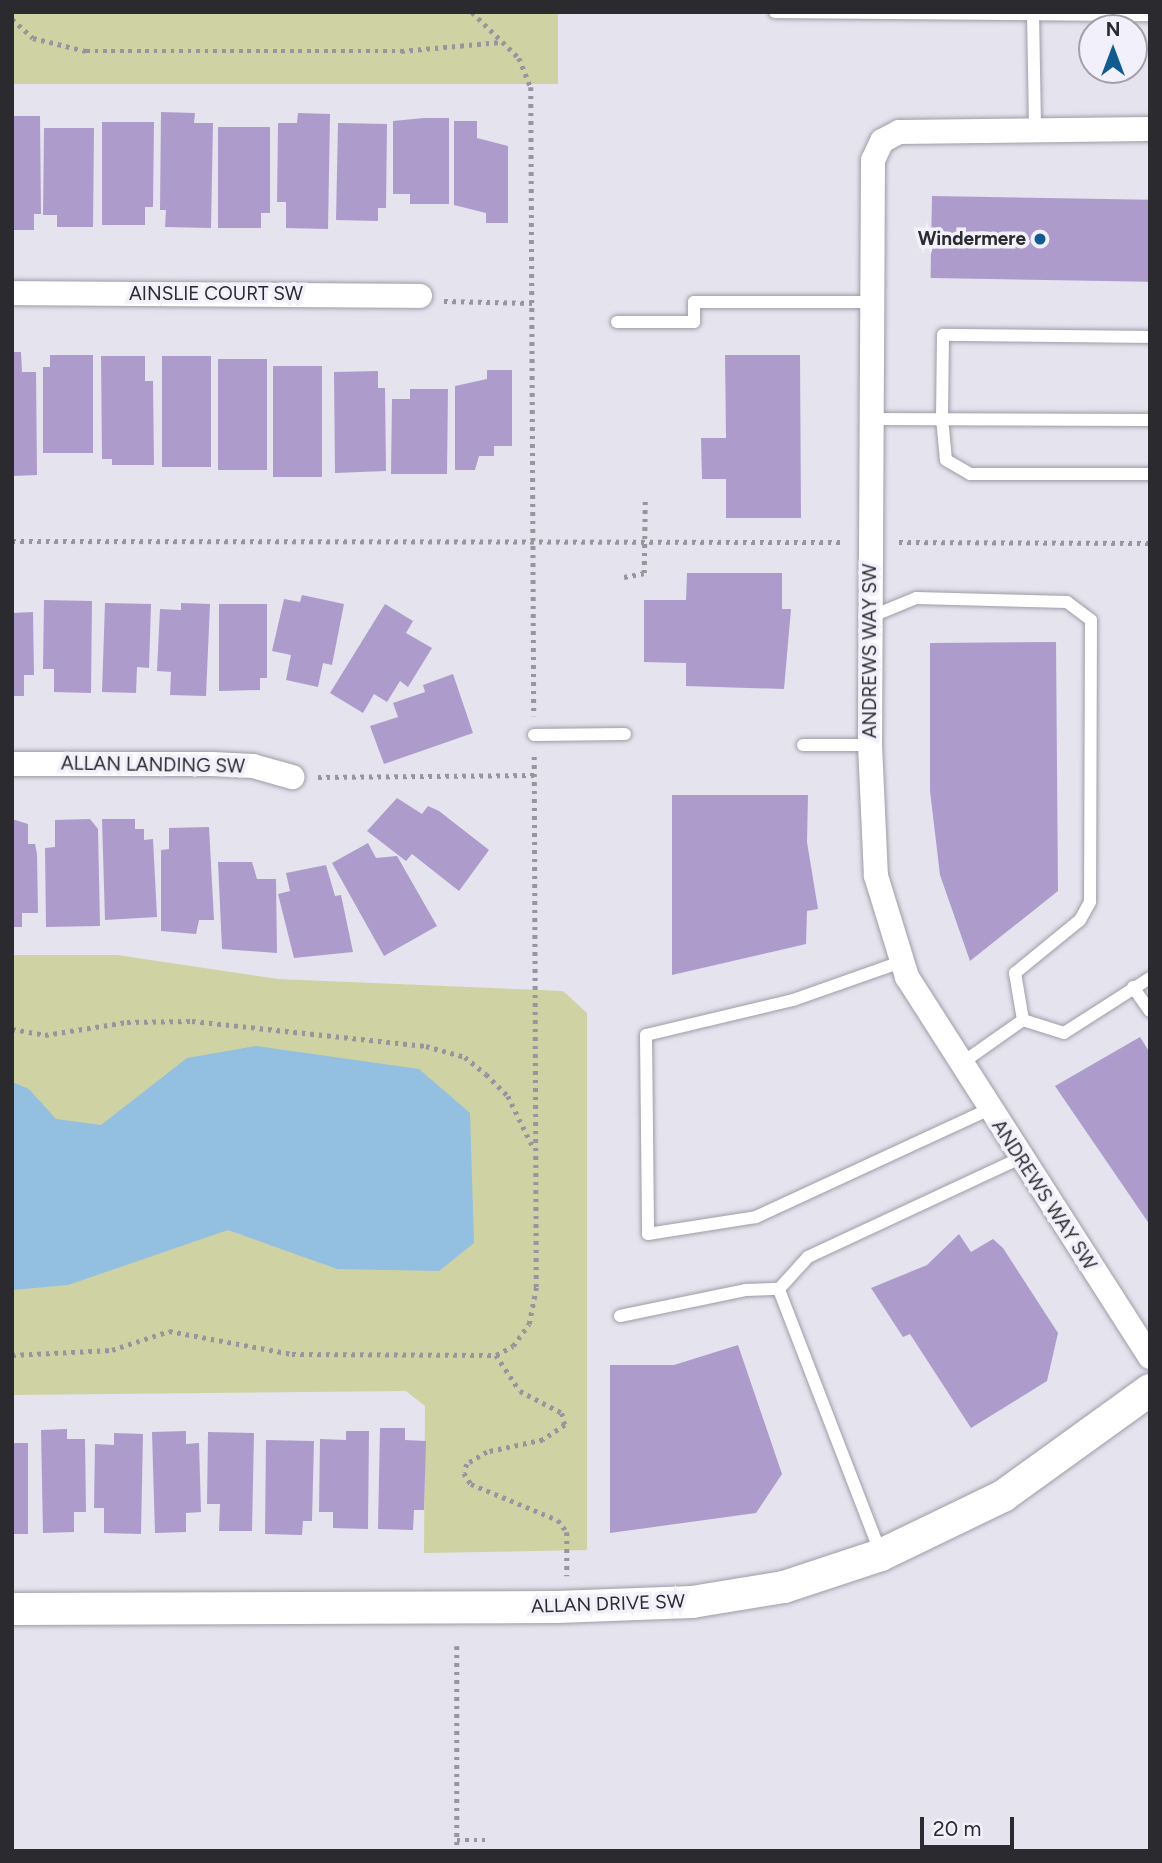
<!DOCTYPE html>
<style>
body{margin:0}
#map{position:relative;width:1162px;height:1863px;overflow:hidden;background:#e4e3ee;font-family:Figtree,sans-serif}
div>[style]{position:absolute}
[style*='--x']{left:calc(var(--x)*1px);top:calc(var(--y)*1px);width:calc(var(--w)*1px);rotate:calc(var(--a)*1deg)}
.green>*{inset:0;background:#cfd2a3;transform-origin:0 0}
.water>*{inset:0;background:#93bfe1}
.building>*{inset:0;background:#ad9ccb;transform-origin:0 0}
.path>*{height:4.5px;margin-top:-2.25px;transform-origin:0;background:repeating-linear-gradient(90deg,#97969e 0 3.5px,transparent 0 8.5px)}
.roads{filter:drop-shadow(0 0 2px #9e9da7) drop-shadow(0 0 2px #9e9da7)}
.service>*{height:12px;margin:-6px;padding:0 6px;transform-origin:6px;border-radius:6px;background:#fff}
.minor>*{height:24px;margin:-12px;padding:0 12px;transform-origin:12px;border-radius:12px;background:#fff}
.tertiary>*{height:32px;margin:-16px;padding:0 16px;transform-origin:16px;border-radius:16px;background:#fff}
.dots>*{width:19px;height:19px;translate:-50% -50%;box-sizing:border-box;border:4px solid #f1f0fb;border-radius:50%}
span{translate:-50% -50%;white-space:nowrap;text-align:center;line-height:1.15;-webkit-text-stroke:7px #f1f0fb;paint-order:stroke}
.poi-label{font-size:19px;color:#2b2b2f;font-weight:700}
.right{translate:-100% -50%;text-align:right}
.street-label{font-size:19px;color:#2b2b2f}
.frame{position:absolute;inset:0;border:14px solid #2b2b2f;pointer-events:none}
.north{position:absolute;left:1078px;top:14px;width:70px;height:70px;box-sizing:border-box;background:#f1f0fb;border:2px solid #a2a1a9;border-radius:50%;rotate:0deg;font-size:19px;font-weight:700;line-height:28px;text-align:center;color:#2b2b2f}
.north::after{content:'';display:block;margin:auto;width:24px;height:32px;background:#105b8f;clip-path:polygon(50% 0,100% 100%,50% 72%,0 100%)}
.scale{position:absolute;left:920px;top:1817px;width:94px;height:32px;box-sizing:border-box;border:4px solid #2b2b2f;border-top:0;padding-left:9px;font-size:21px;line-height:24px;white-space:nowrap;color:#2b2b2f;-webkit-text-stroke:5px #f1f0fb;paint-order:stroke}
</style>
<div id="map">
<div class="green">
<div style="left:12px;top:12px;width:546px;height:72px"></div>
<div style="clip-path:polygon(12px 955px,117px 955px,278px 979px,563px 991px,587px 1013px,587px 1550px,424px 1553px,425px 1406px,406px 1391px,12px 1395px)"></div>
</div>
<div class="water">
<div style="clip-path:polygon(256px 1046px,419px 1069px,470px 1113px,474px 1243px,439px 1271px,337px 1269px,228px 1230px,68px 1285px,12px 1290px,12px 1082px,29px 1089px,56px 1119px,101px 1125px,187px 1058px)"></div>
</div>
<div class="building">
<div style="clip-path:polygon(161px 112px,195px 113px,194px 123px,213px 123px,211px 228px,165px 227px,166px 210px,160px 210px)"></div>
<div style="clip-path:polygon(298px 113px,330px 114px,328px 229px,286px 228px,286px 202px,277px 202px,278px 123px,297px 123px)"></div>
<div style="clip-path:polygon(12px 116px,40px 116px,41px 214px,34px 214px,34px 230px,12px 230px)"></div>
<div style="clip-path:polygon(424px 118px,449px 118px,449px 204px,410px 204px,410px 194px,393px 194px,393px 121px)"></div>
<div style="clip-path:polygon(454px 121px,477px 121px,477px 138px,508px 146px,508px 223px,486px 223px,486px 213px,454px 205px)"></div>
<div style="clip-path:polygon(102px 122px,154px 122px,153px 207px,145px 207px,145px 225px,102px 225px)"></div>
<div style="clip-path:polygon(338px 123px,387px 124px,386px 208px,378px 208px,378px 221px,336px 220px)"></div>
<div style="clip-path:polygon(218px 127px,270px 127px,270px 213px,261px 213px,261px 228px,218px 228px)"></div>
<div style="clip-path:polygon(44px 128px,94px 128px,93px 227px,57px 227px,57px 215px,43px 215px)"></div>
<div style="left:932px;top:196px;width:218px;height:82px;rotate:1deg"></div>
<div style="clip-path:polygon(12px 352px,21px 352px,22px 372px,36px 372px,37px 475px,12px 476px)"></div>
<div style="clip-path:polygon(50px 355px,93px 355px,93px 453px,43px 453px,43px 367px,50px 367px)"></div>
<div style="clip-path:polygon(725px 355px,800px 355px,801px 518px,726px 518px,726px 479px,702px 479px,701px 438px,726px 438px)"></div>
<div style="clip-path:polygon(101px 356px,145px 356px,145px 381px,153px 381px,154px 465px,112px 465px,112px 459px,102px 459px)"></div>
<div style="left:162px;top:356px;width:49px;height:111px"></div>
<div style="left:218px;top:359px;width:49px;height:111px"></div>
<div style="left:273px;top:366px;width:49px;height:111px"></div>
<div style="clip-path:polygon(487px 370px,512px 370px,512px 446px,494px 446px,494px 456px,479px 456px,475px 470px,455px 470px,455px 386px,487px 379px)"></div>
<div style="clip-path:polygon(378px 371px,378px 388px,385px 388px,386px 471px,335px 473px,334px 372px)"></div>
<div style="clip-path:polygon(410px 389px,448px 389px,447px 474px,391px 474px,392px 399px,410px 399px)"></div>
<div style="clip-path:polygon(687px 573px,782px 573px,782px 609px,791px 609px,784px 689px,686px 686px,686px 663px,644px 662px,644px 600px,686px 600px)"></div>
<div style="clip-path:polygon(302px 595px,344px 604px,332px 665px,323px 663px,318px 687px,286px 680px,291px 655px,272px 651px,284px 599px,300px 602px)"></div>
<div style="clip-path:polygon(44px 600px,92px 601px,91px 693px,54px 692px,54px 669px,43px 669px)"></div>
<div style="clip-path:polygon(105px 603px,151px 604px,149px 668px,137px 667px,136px 693px,102px 692px)"></div>
<div style="clip-path:polygon(181px 603px,210px 604px,206px 696px,170px 695px,171px 672px,157px 671px,160px 609px,181px 610px)"></div>
<div style="clip-path:polygon(219px 604px,267px 604px,267px 678px,260px 678px,260px 690px,219px 691px)"></div>
<div style="clip-path:polygon(385px 604px,413px 621px,406px 633px,432px 648px,408px 687px,400px 681px,387px 702px,374px 694px,363px 713px,330px 693px)"></div>
<div style="clip-path:polygon(33px 612px,34px 675px,24px 675px,24px 696px,12px 696px,12px 613px)"></div>
<div style="clip-path:polygon(1056px 642px,1058px 891px,970px 961px,940px 875px,930px 791px,930px 643px)"></div>
<div style="clip-path:polygon(453px 674px,473px 733px,384px 764px,370px 726px,398px 717px,393px 703px,425px 692px,423px 685px)"></div>
<div style="clip-path:polygon(672px 795px,808px 795px,807px 842px,818px 909px,807px 911px,806px 944px,672px 975px)"></div>
<div style="clip-path:polygon(397px 798px,422px 814px,428px 806px,439px 811px,489px 850px,459px 891px,412px 854px,406px 861px,367px 831px)"></div>
<div style="clip-path:polygon(12px 819px,28px 824px,28px 844px,35px 844px,37px 854px,38px 913px,22px 913px,22px 927px,12px 927px)"></div>
<div style="clip-path:polygon(90px 819px,98px 829px,100px 926px,46px 927px,45px 848px,55px 847px,55px 820px)"></div>
<div style="clip-path:polygon(102px 819px,135px 819px,135px 829px,144px 829px,144px 840px,153px 839px,157px 917px,105px 920px)"></div>
<div style="clip-path:polygon(209px 827px,214px 920px,199px 920px,196px 934px,161px 931px,161px 850px,169px 849px,169px 828px)"></div>
<div style="clip-path:polygon(368px 843px,376px 858px,397px 856px,437px 926px,384px 956px,332px 863px)"></div>
<div style="clip-path:polygon(218px 862px,252px 862px,257px 879px,276px 879px,277px 953px,222px 949px)"></div>
<div style="clip-path:polygon(326px 865px,335px 896px,341px 895px,353px 952px,294px 958px,278px 894px,290px 891px,286px 873px)"></div>
<div style="clip-path:polygon(1140px 1037px,1150px 1053px,1150px 1225px,1055px 1086px)"></div>
<div style="clip-path:polygon(959px 1234px,971px 1252px,993px 1239px,1003px 1248px,1058px 1333px,1047px 1381px,971px 1428px,910px 1334px,903px 1337px,871px 1288px,927px 1265px)"></div>
<div style="clip-path:polygon(738px 1345px,782px 1474px,756px 1513px,610px 1533px,610px 1365px,674px 1365px)"></div>
<div style="clip-path:polygon(380px 1428px,405px 1428px,405px 1440px,426px 1441px,424px 1510px,414px 1510px,413px 1530px,378px 1529px)"></div>
<div style="clip-path:polygon(67px 1429px,67px 1439px,85px 1439px,86px 1512px,74px 1512px,74px 1532px,43px 1533px,41px 1430px)"></div>
<div style="clip-path:polygon(186px 1431px,186px 1444px,199px 1443px,201px 1512px,186px 1513px,186px 1532px,155px 1533px,152px 1432px)"></div>
<div style="clip-path:polygon(346px 1431px,369px 1431px,368px 1529px,333px 1528px,333px 1512px,319px 1512px,320px 1439px,346px 1440px)"></div>
<div style="clip-path:polygon(208px 1432px,254px 1433px,252px 1531px,219px 1531px,220px 1504px,207px 1504px)"></div>
<div style="clip-path:polygon(114px 1433px,143px 1434px,141px 1534px,104px 1533px,104px 1508px,94px 1508px,95px 1444px,114px 1445px)"></div>
<div style="clip-path:polygon(266px 1440px,314px 1441px,312px 1521px,303px 1521px,302px 1535px,265px 1534px)"></div>
<div style="left:12px;top:1443px;width:16px;height:91px"></div>
</div>
<div class="path">
<div style="--x:472;--y:12;--w:66;--a:44.4"></div>
<div style="--x:519;--y:58;--w:31;--a:68"></div>
<div style="--x:531;--y:87;--w:629;--a:89.73"></div>
<div style="--x:12;--y:19;--w:28;--a:42"></div>
<div style="--x:33;--y:38;--w:55;--a:13.8"></div>
<div style="--x:86;--y:51;--w:315;--a:0"></div>
<div style="--x:401;--y:51;--w:100;--a:-5.1"></div>
<div style="--x:444;--y:301;--w:91;--a:1.3"></div>
<div style="--x:12;--y:541;--w:832;--a:0.07"></div>
<div style="--x:899;--y:542;--w:251;--a:0.2"></div>
<div style="--x:624;--y:577;--w:20;--a:-11"></div>
<div style="--x:644;--y:573;--w:73;--a:-89.2"></div>
<div style="--x:318;--y:777;--w:216;--a:-0.5"></div>
<div style="--x:12;--y:1029;--w:34;--a:10"></div>
<div style="--x:45;--y:1035;--w:83;--a:-9"></div>
<div style="--x:127;--y:1022;--w:65;--a:-0.9"></div>
<div style="--x:192;--y:1021;--w:235;--a:6.1"></div>
<div style="--x:426;--y:1046;--w:41;--a:15.8"></div>
<div style="--x:465;--y:1057;--w:27;--a:39"></div>
<div style="--x:486;--y:1074;--w:31;--a:45"></div>
<div style="--x:508;--y:1096;--w:55;--a:63.9"></div>
<div style="--x:12;--y:1355;--w:100;--a:-2.9"></div>
<div style="--x:112;--y:1350;--w:60;--a:-18.4"></div>
<div style="--x:169;--y:1331;--w:125;--a:10.6"></div>
<div style="--x:292;--y:1354;--w:204;--a:0.3"></div>
<div style="--x:496;--y:1355;--w:19;--a:-28"></div>
<div style="--x:513;--y:1346;--w:27;--a:-54"></div>
<div style="--x:529;--y:1324;--w:38;--a:-79"></div>
<div style="--x:536;--y:1287;--w:531;--a:-90.22"></div>
<div style="--x:496;--y:1355;--w:43;--a:56.3"></div>
<div style="--x:520;--y:1391;--w:47;--a:27.6"></div>
<div style="--x:562;--y:1413;--w:12;--a:76"></div>
<div style="--x:565;--y:1425;--w:27;--a:146"></div>
<div style="--x:543;--y:1440;--w:57;--a:167.9"></div>
<div style="--x:487;--y:1452;--w:23;--a:149"></div>
<div style="--x:467;--y:1464;--w:9;--a:108"></div>
<div style="--x:464;--y:1473;--w:13;--a:58"></div>
<div style="--x:471;--y:1484;--w:94;--a:22.5"></div>
<div style="--x:558;--y:1520;--w:15;--a:53"></div>
<div style="--x:567;--y:1532;--w:44;--a:90"></div>
<div style="--x:457;--y:1646;--w:205;--a:90"></div>
<div style="--x:457;--y:1840;--w:28;--a:0"></div>
</div>
<div class="roads">
<div class="service">
<div style="--x:775;--y:12;--w:375;--a:0.5"></div>
<div style="--x:1033;--y:12;--w:118;--a:89"></div>
<div style="--x:617;--y:322;--w:77;--a:0"></div>
<div style="--x:694;--y:322;--w:20;--a:-90"></div>
<div style="--x:694;--y:302;--w:177;--a:0"></div>
<div style="--x:1150;--y:337;--w:207;--a:-179.4"></div>
<div style="--x:943;--y:335;--w:83;--a:90.7"></div>
<div style="--x:942;--y:418;--w:42;--a:84.6"></div>
<div style="--x:946;--y:460;--w:28;--a:30"></div>
<div style="--x:970;--y:474;--w:180;--a:0"></div>
<div style="--x:871;--y:419;--w:279;--a:0.2"></div>
<div style="--x:870;--y:617;--w:50;--a:-22.4"></div>
<div style="--x:916;--y:598;--w:151;--a:1.5"></div>
<div style="--x:1067;--y:602;--w:30;--a:37"></div>
<div style="--x:1091;--y:620;--w:282;--a:90.2"></div>
<div style="--x:1090;--y:902;--w:21;--a:119"></div>
<div style="--x:1080;--y:920;--w:84;--a:140.8"></div>
<div style="--x:1015;--y:973;--w:48;--a:80.3"></div>
<div style="--x:534;--y:735;--w:91;--a:-0.6"></div>
<div style="--x:803;--y:745;--w:67;--a:0"></div>
<div style="--x:901;--y:962;--w:114;--a:160.6"></div>
<div style="--x:793;--y:1000;--w:151;--a:166.6"></div>
<div style="--x:646;--y:1035;--w:199;--a:89.4"></div>
<div style="--x:648;--y:1234;--w:109;--a:-8.9"></div>
<div style="--x:756;--y:1217;--w:255;--a:-24.8"></div>
<div style="--x:1133;--y:987;--w:29;--a:55"></div>
<div style="--x:959;--y:1065;--w:78;--a:-35.1"></div>
<div style="--x:1023;--y:1020;--w:43;--a:17.6"></div>
<div style="--x:1064;--y:1033;--w:102;--a:-32.6"></div>
<div style="--x:620;--y:1316;--w:129;--a:-11.7"></div>
<div style="--x:746;--y:1290;--w:33;--a:-2"></div>
<div style="--x:881;--y:1554;--w:284;--a:-111.1"></div>
<div style="--x:779;--y:1289;--w:43;--a:-47.8"></div>
<div style="--x:808;--y:1257;--w:234;--a:-25"></div>
</div>
<div class="minor">
<div style="--x:1150;--y:129;--w:251;--a:179.3"></div>
<div style="--x:899;--y:132;--w:19;--a:152"></div>
<div style="--x:882;--y:141;--w:21;--a:115"></div>
<div style="--x:873;--y:160;--w:585;--a:90.29"></div>
<div style="--x:870;--y:745;--w:131;--a:87.4"></div>
<div style="--x:876;--y:876;--w:106;--a:72.9"></div>
<div style="--x:907;--y:977;--w:451;--a:57.4"></div>
<div style="--x:12;--y:293;--w:408;--a:0.4"></div>
<div style="--x:12;--y:764;--w:200;--a:0"></div>
<div style="--x:212;--y:764;--w:41;--a:2.8"></div>
<div style="--x:253;--y:766;--w:41;--a:15.8"></div>
</div>
<div class="tertiary">
<div style="--x:12;--y:1609;--w:545;--a:-0.21"></div>
<div style="--x:557;--y:1607;--w:135;--a:-2.1"></div>
<div style="--x:692;--y:1602;--w:93;--a:-9.3"></div>
<div style="--x:784;--y:1587;--w:102;--a:-18.3"></div>
<div style="--x:881;--y:1555;--w:136;--a:-25.8"></div>
<div style="--x:1003;--y:1496;--w:181;--a:-35.8"></div>
</div>
</div>
<div class="dots">
<div style="left:1040px;top:239px;background:#105b8f"></div>
</div>
<div class="poi-label">
<span class="right" style="left:1026px;top:239px">Windermere</span>
</div>
<div class="street-label">
<span style="left:216px;top:294px">AINSLIE COURT SW</span>
<span style="left:870px;top:651px;rotate:-90deg">ANDREWS WAY SW</span>
<span style="left:153px;top:765px;rotate:1deg">ALLAN LANDING SW</span>
<span style="left:1044px;top:1195px;rotate:57deg">ANDREWS WAY SW</span>
<span style="left:608px;top:1604px;rotate:-2deg">ALLAN DRIVE SW</span>
</div>
<div class="frame"></div>
<div class="north">N</div>
<div class="scale">20 m</div>
</div>
